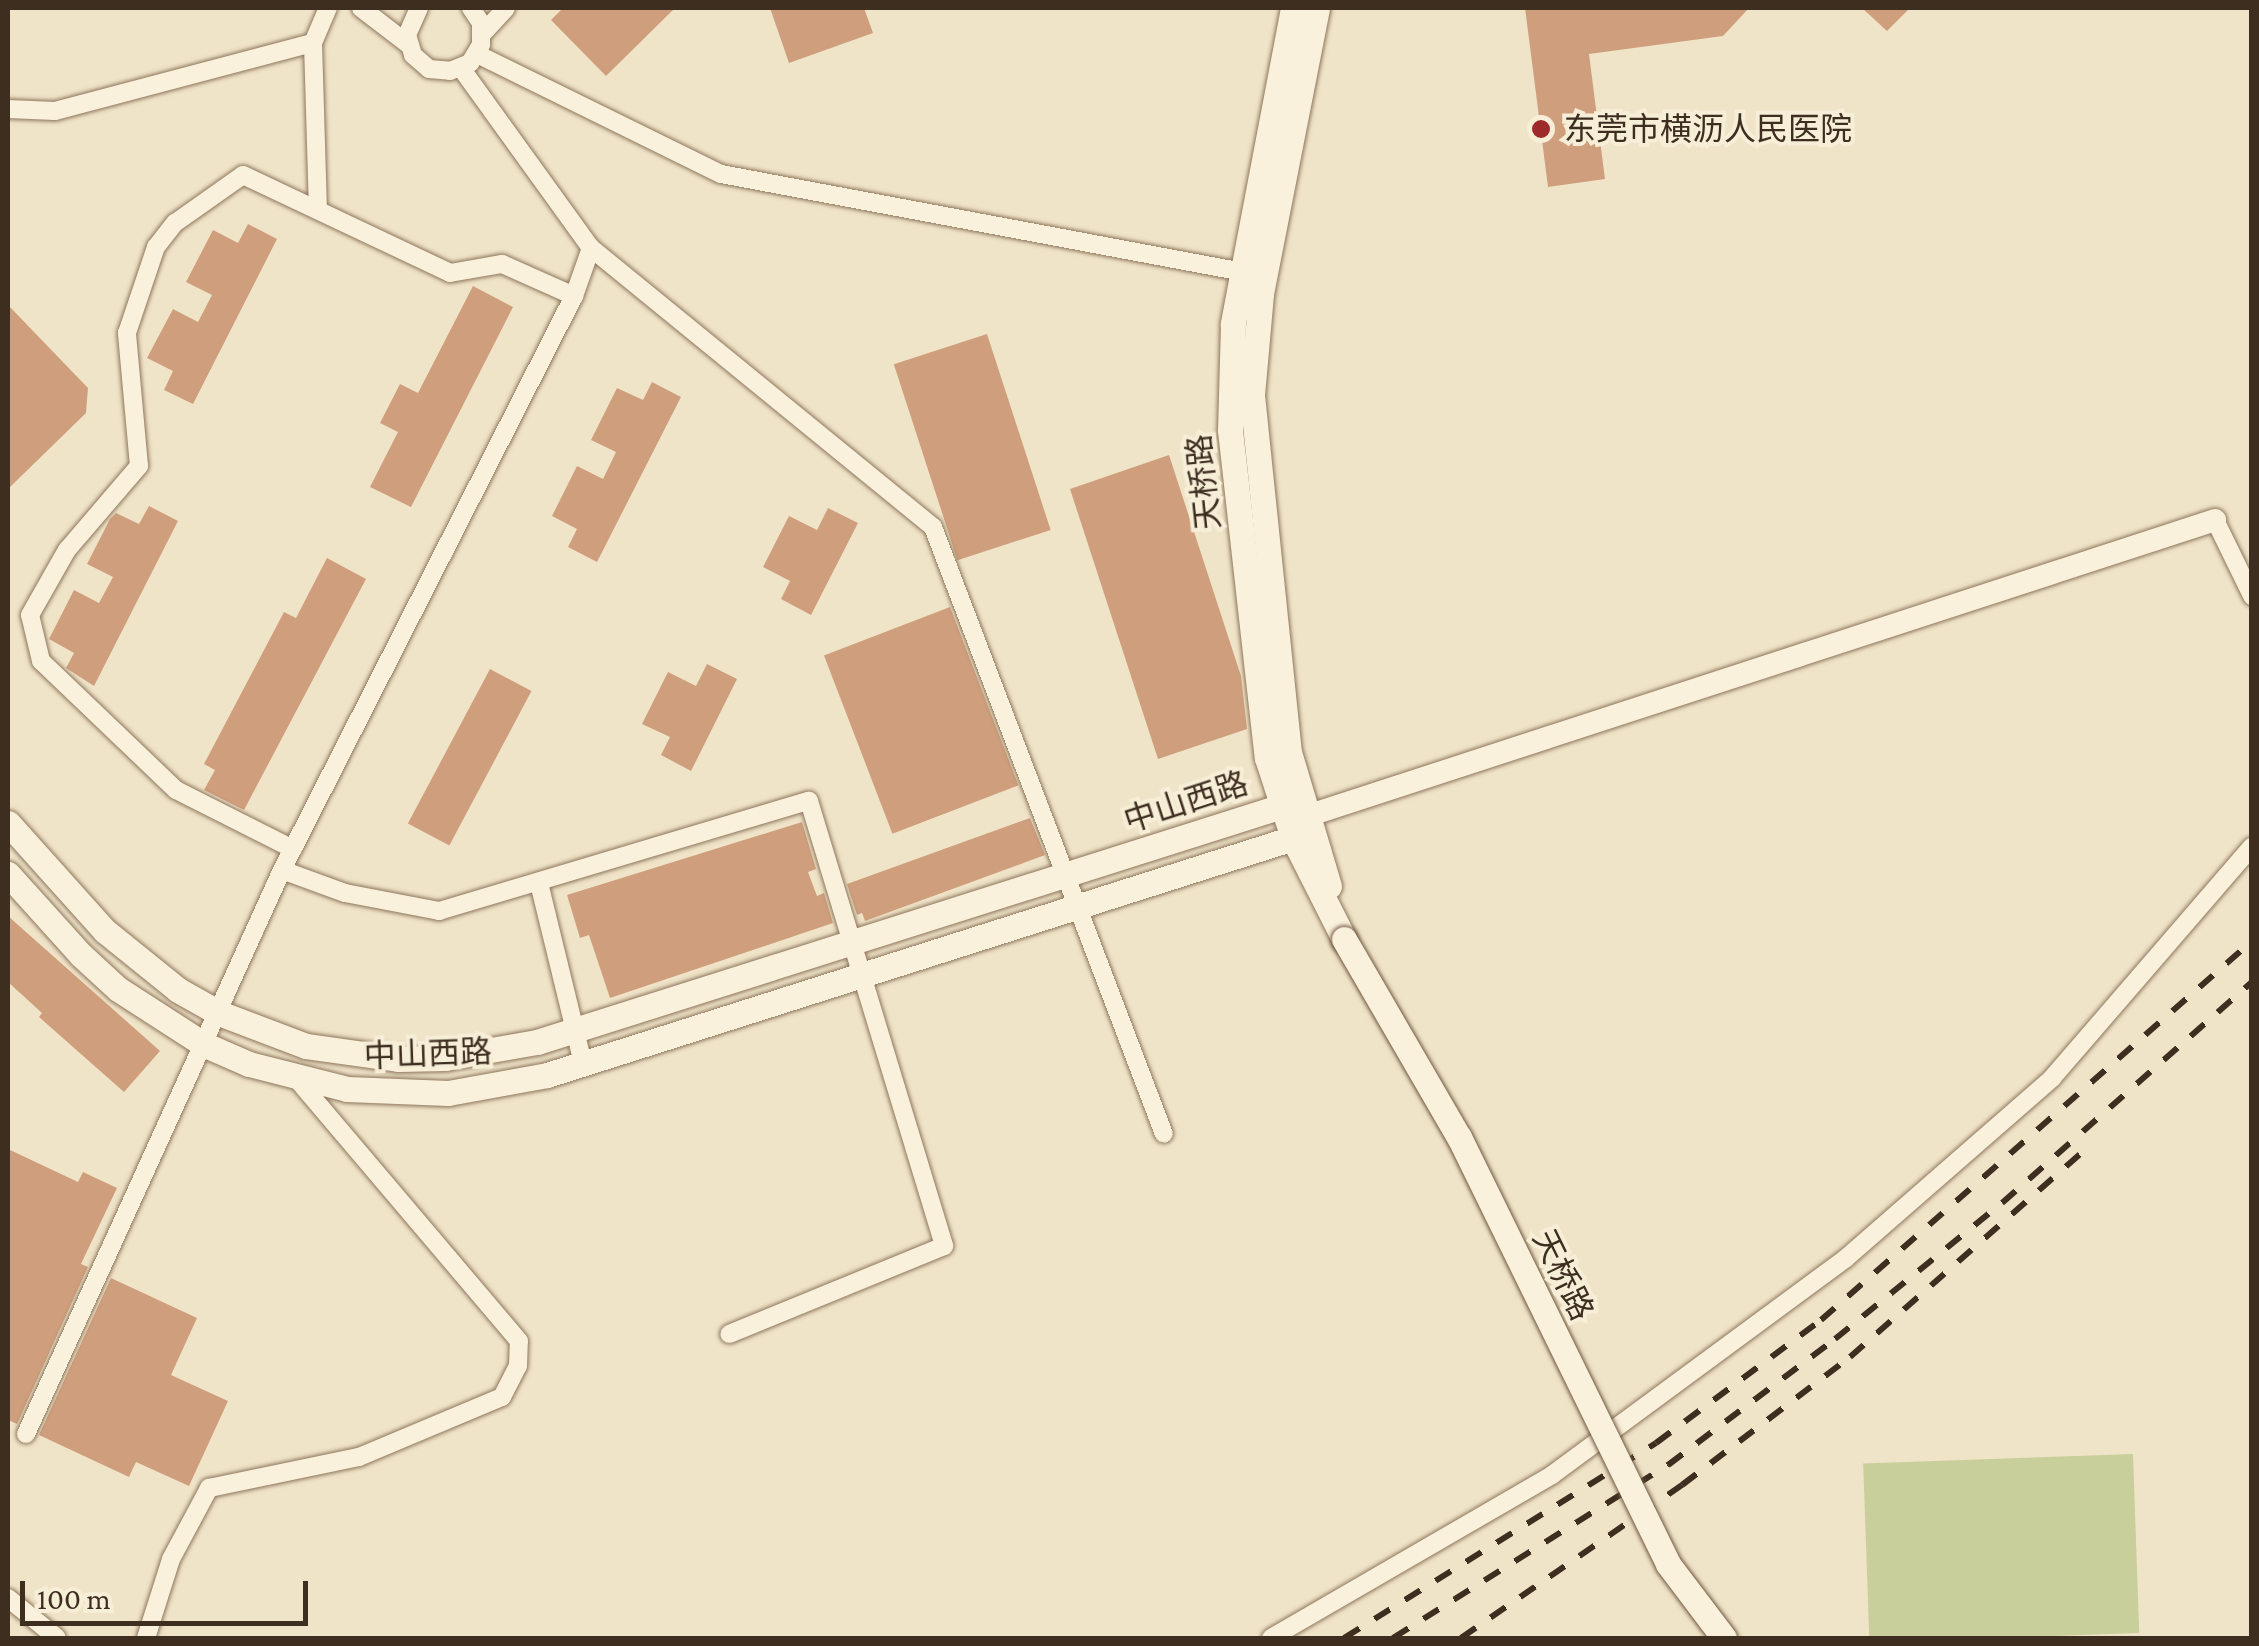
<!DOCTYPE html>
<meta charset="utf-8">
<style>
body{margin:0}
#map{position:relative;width:2259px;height:1646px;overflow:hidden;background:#f0e4c8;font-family:"Crimson Pro","Noto Sans SC",serif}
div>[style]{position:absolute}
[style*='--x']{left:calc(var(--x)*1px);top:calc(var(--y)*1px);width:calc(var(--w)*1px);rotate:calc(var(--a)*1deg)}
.green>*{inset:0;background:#c9cf9b;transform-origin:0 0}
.building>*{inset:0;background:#cf9f7d;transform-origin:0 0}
.roads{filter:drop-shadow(0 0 2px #8d765c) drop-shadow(0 0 2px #8d765c)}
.minor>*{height:18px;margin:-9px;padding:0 9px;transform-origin:9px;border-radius:9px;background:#faf1dc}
.tertiary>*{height:22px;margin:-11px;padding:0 11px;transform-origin:11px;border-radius:11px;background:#faf1dc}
.secondary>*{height:25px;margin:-12.5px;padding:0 12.5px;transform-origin:12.5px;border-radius:12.5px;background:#faf1dc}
.rail>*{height:6px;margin-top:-3px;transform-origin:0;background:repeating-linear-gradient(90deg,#3d2e20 0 18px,transparent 0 36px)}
.bridges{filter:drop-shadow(0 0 2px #6f573f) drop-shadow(0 0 2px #6f573f)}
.secondary-bridge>*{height:25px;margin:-12.5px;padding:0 12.5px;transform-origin:12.5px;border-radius:12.5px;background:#faf1dc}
.dots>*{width:28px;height:28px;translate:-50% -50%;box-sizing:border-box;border:5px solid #f7eed8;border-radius:50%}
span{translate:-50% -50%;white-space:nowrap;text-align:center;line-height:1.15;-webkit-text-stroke:8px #f7eed8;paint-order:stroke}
.poi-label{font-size:32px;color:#3d2e20}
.left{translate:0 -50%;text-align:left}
.street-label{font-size:32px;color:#3d2e20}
.frame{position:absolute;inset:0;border:10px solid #3d2e20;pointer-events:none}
.scale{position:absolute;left:20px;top:1581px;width:288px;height:45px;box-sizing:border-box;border:5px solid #3d2e20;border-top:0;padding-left:12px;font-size:30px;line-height:35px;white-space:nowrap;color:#3d2e20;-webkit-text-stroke:8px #f7eed8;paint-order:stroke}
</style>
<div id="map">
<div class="green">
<div style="left:2133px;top:1454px;width:179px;height:270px;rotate:88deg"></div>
</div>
<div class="building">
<div style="clip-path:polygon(563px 8px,675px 8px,606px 76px,551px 20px)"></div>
<div style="clip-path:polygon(770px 8px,864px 8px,873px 33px,789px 63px)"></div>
<div style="clip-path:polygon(1525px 8px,1749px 8px,1723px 36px,1589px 54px,1605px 179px,1548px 187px)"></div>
<div style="clip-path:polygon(1862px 8px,1910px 8px,1887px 31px)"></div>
<div style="clip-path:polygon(248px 224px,277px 239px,193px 404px,164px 390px,173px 371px,147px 358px,173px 309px,198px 322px,212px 295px,186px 282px,213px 230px,238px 243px)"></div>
<div style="clip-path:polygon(473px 286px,513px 307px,411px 507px,370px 487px,398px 432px,380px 423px,400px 384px,418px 393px)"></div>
<div style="clip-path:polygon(8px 305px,88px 388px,86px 413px,8px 489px)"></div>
<div style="left:987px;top:334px;width:206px;height:98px;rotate:72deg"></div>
<div style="clip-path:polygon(652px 382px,681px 397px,597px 562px,568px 547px,577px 529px,552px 516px,577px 466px,603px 479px,616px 452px,591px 440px,617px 388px,643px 400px)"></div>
<div style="clip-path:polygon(1169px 455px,1241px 676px,1247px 729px,1158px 759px,1070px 489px)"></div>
<div style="clip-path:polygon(149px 506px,178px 521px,94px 686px,66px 668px,74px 653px,49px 639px,74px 590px,99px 603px,113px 577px,87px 564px,110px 519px,116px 513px,139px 524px)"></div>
<div style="clip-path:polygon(828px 508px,858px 523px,811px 615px,781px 599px,790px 581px,763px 567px,789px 516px,817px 530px)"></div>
<div style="clip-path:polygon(327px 558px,366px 579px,244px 810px,204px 790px,215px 770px,204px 764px,284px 612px,296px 618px)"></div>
<div style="left:950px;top:607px;width:191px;height:135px;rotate:69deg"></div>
<div style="clip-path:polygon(707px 664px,737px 679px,691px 771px,661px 755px,670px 737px,642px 724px,668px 672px,696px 686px)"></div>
<div style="left:490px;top:669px;width:47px;height:175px;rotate:28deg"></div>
<div style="clip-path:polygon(1030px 818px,1045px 855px,865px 921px,862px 913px,857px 915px,847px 884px)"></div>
<div style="clip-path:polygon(802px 822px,816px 869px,808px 872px,817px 896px,824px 893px,833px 923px,610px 998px,589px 935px,580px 938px,567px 895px)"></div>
<div style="clip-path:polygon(8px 916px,160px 1051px,124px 1092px,39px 1017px,42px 1013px,8px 982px)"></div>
<div style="clip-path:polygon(8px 1149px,78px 1182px,83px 1172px,117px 1188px,81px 1264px,88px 1267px,17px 1424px,8px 1420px)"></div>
<div style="clip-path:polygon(111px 1278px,197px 1318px,171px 1375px,228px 1401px,189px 1486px,136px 1462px,129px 1477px,39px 1435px)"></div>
</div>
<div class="roads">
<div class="minor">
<div style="--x:361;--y:8;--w:61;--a:37.6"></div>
<div style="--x:419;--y:8;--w:30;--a:114"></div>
<div style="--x:407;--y:35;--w:21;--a:73"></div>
<div style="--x:413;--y:55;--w:21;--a:41"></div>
<div style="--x:429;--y:69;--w:21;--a:5"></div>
<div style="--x:450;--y:71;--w:22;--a:-22"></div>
<div style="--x:470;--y:63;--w:21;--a:-59"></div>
<div style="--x:481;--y:45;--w:22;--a:-90"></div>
<div style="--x:481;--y:23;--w:18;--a:-124"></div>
<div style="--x:482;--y:34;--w:35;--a:-47"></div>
<div style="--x:313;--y:43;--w:167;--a:88.3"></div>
<div style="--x:477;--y:54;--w:272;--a:26.2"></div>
<div style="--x:721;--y:174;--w:542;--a:10.63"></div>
<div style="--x:461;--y:68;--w:222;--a:54.2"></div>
<div style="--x:591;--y:248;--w:441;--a:39.2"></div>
<div style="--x:933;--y:527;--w:649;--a:69.17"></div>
<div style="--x:8;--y:109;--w:47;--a:2.4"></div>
<div style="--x:55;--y:111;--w:267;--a:-14.8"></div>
<div style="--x:313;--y:43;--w:38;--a:-67"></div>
<div style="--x:2215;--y:520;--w:85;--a:64"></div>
<div style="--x:293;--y:849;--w:131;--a:-153.2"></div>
<div style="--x:176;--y:790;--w:187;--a:-136.3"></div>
<div style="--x:41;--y:661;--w:47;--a:-103.4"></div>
<div style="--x:30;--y:615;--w:75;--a:-60.4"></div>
<div style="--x:67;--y:550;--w:111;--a:-49.4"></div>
<div style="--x:139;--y:466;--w:134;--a:-95.2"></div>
<div style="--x:127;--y:333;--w:91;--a:-71.4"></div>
<div style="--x:156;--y:247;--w:31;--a:-52"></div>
<div style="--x:175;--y:223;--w:83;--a:-35.2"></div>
<div style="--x:243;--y:175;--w:229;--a:25.3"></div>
<div style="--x:450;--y:273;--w:53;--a:-9.8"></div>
<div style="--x:502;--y:264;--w:79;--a:24"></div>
<div style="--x:282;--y:870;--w:67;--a:20.1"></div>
<div style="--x:345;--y:893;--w:96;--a:10.8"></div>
<div style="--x:439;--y:911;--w:386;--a:-16.6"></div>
<div style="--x:809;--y:801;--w:465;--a:73.1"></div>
<div style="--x:944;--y:1246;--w:232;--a:157.7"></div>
<div style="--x:539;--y:883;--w:185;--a:76.3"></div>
<div style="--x:26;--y:1434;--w:619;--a:-65.59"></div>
<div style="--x:282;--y:870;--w:644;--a:-63.04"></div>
<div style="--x:574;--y:296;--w:51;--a:-70.5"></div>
<div style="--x:8;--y:1598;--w:63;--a:39.2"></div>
<div style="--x:146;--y:1638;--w:83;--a:-72.4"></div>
<div style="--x:171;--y:1559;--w:81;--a:-61.8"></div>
<div style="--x:209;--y:1488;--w:153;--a:-11.7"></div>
<div style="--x:359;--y:1457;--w:155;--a:-22.8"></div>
<div style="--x:502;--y:1397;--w:35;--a:-63"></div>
<div style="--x:518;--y:1366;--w:25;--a:-88"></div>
<div style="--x:519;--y:1341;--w:343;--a:-130.3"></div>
<div style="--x:1271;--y:1638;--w:325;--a:-30.1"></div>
<div style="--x:1552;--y:1475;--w:365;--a:-36.4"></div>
<div style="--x:1846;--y:1258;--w:274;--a:-41.1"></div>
<div style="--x:2052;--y:1078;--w:306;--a:-49.2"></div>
</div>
<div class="tertiary">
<div style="--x:1310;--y:815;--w:952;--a:-18.05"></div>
</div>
<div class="secondary">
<div style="--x:1293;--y:8;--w:322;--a:100.8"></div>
<div style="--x:1233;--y:324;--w:106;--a:91.6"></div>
<div style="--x:1230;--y:430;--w:330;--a:83.6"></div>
<div style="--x:1267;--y:758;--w:84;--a:72"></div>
<div style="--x:1293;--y:838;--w:113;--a:63.2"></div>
<div style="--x:1317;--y:8;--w:291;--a:101.1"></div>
<div style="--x:1261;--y:294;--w:101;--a:95.1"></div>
<div style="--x:1252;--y:395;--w:359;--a:84.1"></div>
<div style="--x:1289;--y:752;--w:140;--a:73.4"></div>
<div style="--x:8;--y:823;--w:145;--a:48.1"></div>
<div style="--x:105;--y:931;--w:94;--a:38.9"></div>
<div style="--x:178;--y:990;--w:47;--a:29.3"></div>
<div style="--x:219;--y:1013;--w:93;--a:20.8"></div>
<div style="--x:306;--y:1046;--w:93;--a:8"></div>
<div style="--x:398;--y:1059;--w:47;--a:-1.2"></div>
<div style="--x:445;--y:1058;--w:93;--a:-9.9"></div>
<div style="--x:537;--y:1042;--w:781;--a:-17.58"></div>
<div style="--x:1282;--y:806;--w:29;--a:18"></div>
<div style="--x:8;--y:874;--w:109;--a:48"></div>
<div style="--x:81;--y:955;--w:50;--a:42.6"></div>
<div style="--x:118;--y:989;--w:101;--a:32.9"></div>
<div style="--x:203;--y:1044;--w:50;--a:23.5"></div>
<div style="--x:249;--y:1064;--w:101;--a:14.3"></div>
<div style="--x:347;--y:1089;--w:101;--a:2.3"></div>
<div style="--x:448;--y:1093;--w:101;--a:-10.3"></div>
<div style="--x:547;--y:1075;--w:783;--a:-17.62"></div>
<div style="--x:1293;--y:838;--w:29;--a:-54"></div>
</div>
</div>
<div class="rail">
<div style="--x:1344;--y:1638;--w:368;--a:-32"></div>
<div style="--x:1656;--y:1443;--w:206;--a:-36.7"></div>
<div style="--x:1821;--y:1320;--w:574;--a:-41.33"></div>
<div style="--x:1393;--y:1638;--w:325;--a:-32.2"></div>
<div style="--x:1668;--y:1465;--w:209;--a:-37"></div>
<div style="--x:1835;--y:1339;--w:215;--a:-39.2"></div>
<div style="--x:2002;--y:1203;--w:334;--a:-41.5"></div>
<div style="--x:1461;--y:1638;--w:269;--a:-34.7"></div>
<div style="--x:1682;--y:1485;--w:211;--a:-37.3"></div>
<div style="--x:1850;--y:1357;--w:317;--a:-41.4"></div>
</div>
<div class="bridges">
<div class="secondary-bridge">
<div style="--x:1344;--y:939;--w:229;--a:59.9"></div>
<div style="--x:1459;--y:1137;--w:475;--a:63.9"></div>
<div style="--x:1668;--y:1564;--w:93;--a:52.9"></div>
</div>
</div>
<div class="dots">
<div style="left:1541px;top:129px;background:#9e2a2b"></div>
</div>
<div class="poi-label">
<span class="left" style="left:1564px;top:129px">东莞市横沥人民医院</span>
</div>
<div class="street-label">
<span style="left:1204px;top:482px;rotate:-96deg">天桥路</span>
<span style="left:1186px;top:802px;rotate:-18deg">中山西路</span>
<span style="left:428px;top:1054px;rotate:-2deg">中山西路</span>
<span style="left:1563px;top:1275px;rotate:64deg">天桥路</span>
</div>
<div class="frame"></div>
<div class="scale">100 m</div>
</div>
